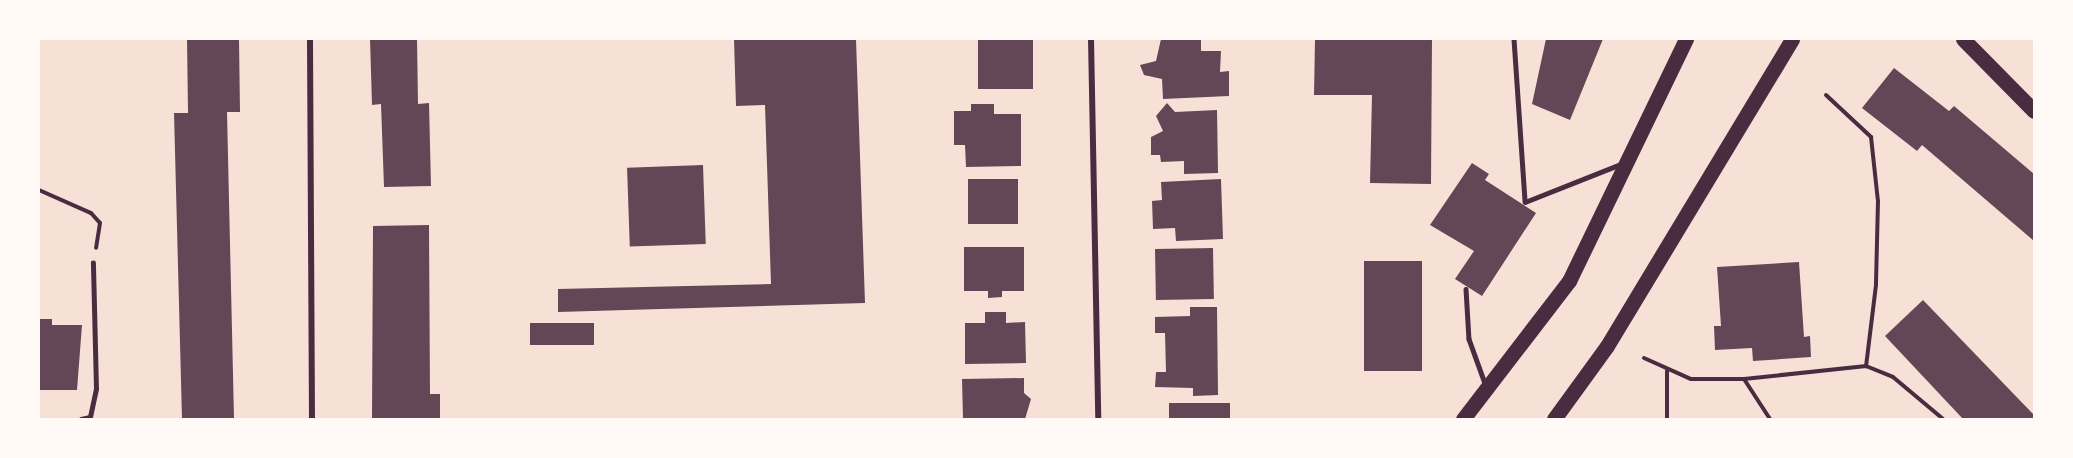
<!DOCTYPE html>
<style>
body{margin:0}
#map{position:relative;width:2073px;height:458px;overflow:hidden;background:#f7e1d7;font-family:Mulish,sans-serif}
div>[style]{position:absolute}
[style*='--x']{left:calc(var(--x)*1px);top:calc(var(--y)*1px);width:calc(var(--w)*1px);rotate:calc(var(--a)*1deg)}
.building>*{inset:0;background:#644757;transform-origin:0 0}
.path>*{height:4px;margin:-2px;padding:0 2px;transform-origin:2px;border-radius:2px;background:#4a2c40}
.service>*{height:4.5px;margin:-2.25px;padding:0 2.25px;transform-origin:2.25px;border-radius:2.25px;background:#4a2c40}
.minor>*{height:6px;margin:-3px;padding:0 3px;transform-origin:3px;border-radius:3px;background:#4a2c40}
.primary>*{height:15px;margin:-7.5px;padding:0 7.5px;transform-origin:7.5px;border-radius:7.5px;background:#4a2c40}
span{translate:-50% -50%;white-space:nowrap;text-align:center;line-height:1.15;-webkit-text-stroke:6px #fffaf5;paint-order:stroke}
.frame{position:absolute;inset:0;border:40px solid #fffaf5;pointer-events:none}
</style>
<div id="map">
<div class="building">
<div style="clip-path:polygon(187px 39px,239px 39px,240px 112px,227px 112px,234px 418px,228px 419px,182px 419px,174px 113px,188px 113px)"></div>
<div style="clip-path:polygon(370px 39px,417px 39px,418px 104px,429px 103px,431px 186px,384px 187px,381px 104px,372px 105px)"></div>
<div style="clip-path:polygon(734px 39px,856px 39px,865px 303px,558px 312px,558px 289px,771px 284px,765px 105px,736px 106px)"></div>
<div style="left:978px;top:39px;width:55px;height:50px"></div>
<div style="clip-path:polygon(1161px 39px,1201px 39px,1201px 51px,1221px 51px,1220px 72px,1229px 71px,1229px 96px,1163px 99px,1162px 79px,1144px 75px,1140px 65px,1156px 61px)"></div>
<div style="clip-path:polygon(1315px 39px,1432px 39px,1431px 184px,1370px 183px,1372px 95px,1314px 95px)"></div>
<div style="clip-path:polygon(1546px 39px,1603px 39px,1570px 120px,1532px 104px)"></div>
<div style="clip-path:polygon(1894px 68px,1949px 111px,1954px 106px,2034px 174px,2034px 241px,1922px 145px,1917px 151px,1862px 108px)"></div>
<div style="clip-path:polygon(1167px 103px,1175px 112px,1217px 110px,1218px 173px,1184px 174px,1184px 161px,1161px 162px,1160px 155px,1151px 155px,1151px 137px,1163px 131px,1156px 116px)"></div>
<div style="clip-path:polygon(971px 104px,994px 104px,994px 114px,1021px 114px,1021px 166px,966px 167px,965px 145px,954px 145px,954px 111px,971px 111px)"></div>
<div style="clip-path:polygon(1472px 163px,1489px 174px,1485px 180px,1536px 213px,1482px 296px,1455px 279px,1474px 251px,1430px 225px)"></div>
<div style="left:703px;top:165px;width:79px;height:76px;rotate:88deg"></div>
<div style="left:968px;top:179px;width:50px;height:45px"></div>
<div style="clip-path:polygon(1221px 179px,1223px 239px,1176px 241px,1175px 228px,1153px 229px,1152px 201px,1162px 200px,1161px 182px)"></div>
<div style="clip-path:polygon(429px 225px,430px 394px,440px 394px,440px 419px,372px 419px,373px 226px)"></div>
<div style="clip-path:polygon(964px 247px,1024px 247px,1024px 291px,1002px 291px,1002px 297px,988px 298px,988px 291px,964px 291px)"></div>
<div style="left:1213px;top:248px;width:51px;height:58px;rotate:89deg"></div>
<div style="left:1364px;top:261px;width:58px;height:110px"></div>
<div style="clip-path:polygon(1799px 262px,1804px 337px,1810px 336px,1811px 357px,1753px 361px,1752px 348px,1715px 350px,1714px 326px,1721px 326px,1717px 267px)"></div>
<div style="clip-path:polygon(1923px 300px,2034px 415px,2034px 419px,1963px 419px,1885px 336px)"></div>
<div style="clip-path:polygon(1190px 307px,1217px 307px,1218px 395px,1193px 396px,1193px 388px,1155px 387px,1156px 372px,1166px 372px,1165px 333px,1155px 333px,1155px 317px,1190px 316px)"></div>
<div style="clip-path:polygon(985px 312px,1006px 312px,1006px 323px,1025px 322px,1026px 363px,965px 364px,965px 323px,985px 323px)"></div>
<div style="clip-path:polygon(39px 319px,52px 319px,52px 325px,82px 325px,77px 390px,39px 390px)"></div>
<div style="left:530px;top:323px;width:64px;height:22px"></div>
<div style="clip-path:polygon(1024px 378px,1024px 393px,1031px 399px,1025px 419px,963px 419px,962px 379px)"></div>
<div style="left:1169px;top:403px;width:61px;height:16px"></div>
</div>
<div class="path">
<div style="--x:1826;--y:95;--w:62;--a:43"></div>
<div style="--x:1871;--y:137;--w:64;--a:83.8"></div>
<div style="--x:1878;--y:201;--w:84;--a:91.4"></div>
<div style="--x:1876;--y:285;--w:82;--a:97"></div>
<div style="--x:1866;--y:366;--w:29;--a:22"></div>
<div style="--x:1893;--y:377;--w:65;--a:40"></div>
<div style="--x:39;--y:190;--w:57;--a:23.9"></div>
<div style="--x:91;--y:213;--w:13;--a:48"></div>
<div style="--x:100;--y:223;--w:25;--a:99"></div>
<div style="--x:1644;--y:358;--w:51;--a:24.1"></div>
<div style="--x:1691;--y:379;--w:53;--a:0"></div>
<div style="--x:1744;--y:379;--w:123;--a:-6.1"></div>
<div style="--x:1744;--y:379;--w:48;--a:57"></div>
<div style="--x:1667;--y:419;--w:48;--a:-90"></div>
</div>
<div class="service">
<div style="--x:1514;--y:39;--w:163;--a:86.1"></div>
<div style="--x:1525;--y:202;--w:103;--a:-21.6"></div>
<div style="--x:1466;--y:289;--w:50;--a:86.6"></div>
<div style="--x:1469;--y:339;--w:50;--a:70.1"></div>
<div style="--x:81;--y:419;--w:9;--a:-13"></div>
<div style="--x:90;--y:417;--w:29;--a:-78"></div>
<div style="--x:96;--y:389;--w:126;--a:-91.4"></div>
</div>
<div class="minor">
<div style="--x:310;--y:39;--w:380;--a:89.7"></div>
<div style="--x:1091;--y:39;--w:380;--a:88.9"></div>
</div>
<div class="primary">
<div style="--x:1963;--y:39;--w:101;--a:45.4"></div>
<div style="--x:1463;--y:419;--w:174;--a:-52.5"></div>
<div style="--x:1569;--y:281;--w:269;--a:-64.2"></div>
<div style="--x:1554;--y:419;--w:90;--a:-54"></div>
<div style="--x:1607;--y:346;--w:358;--a:-58.9"></div>
</div>
<div class="frame"></div>
</div>
